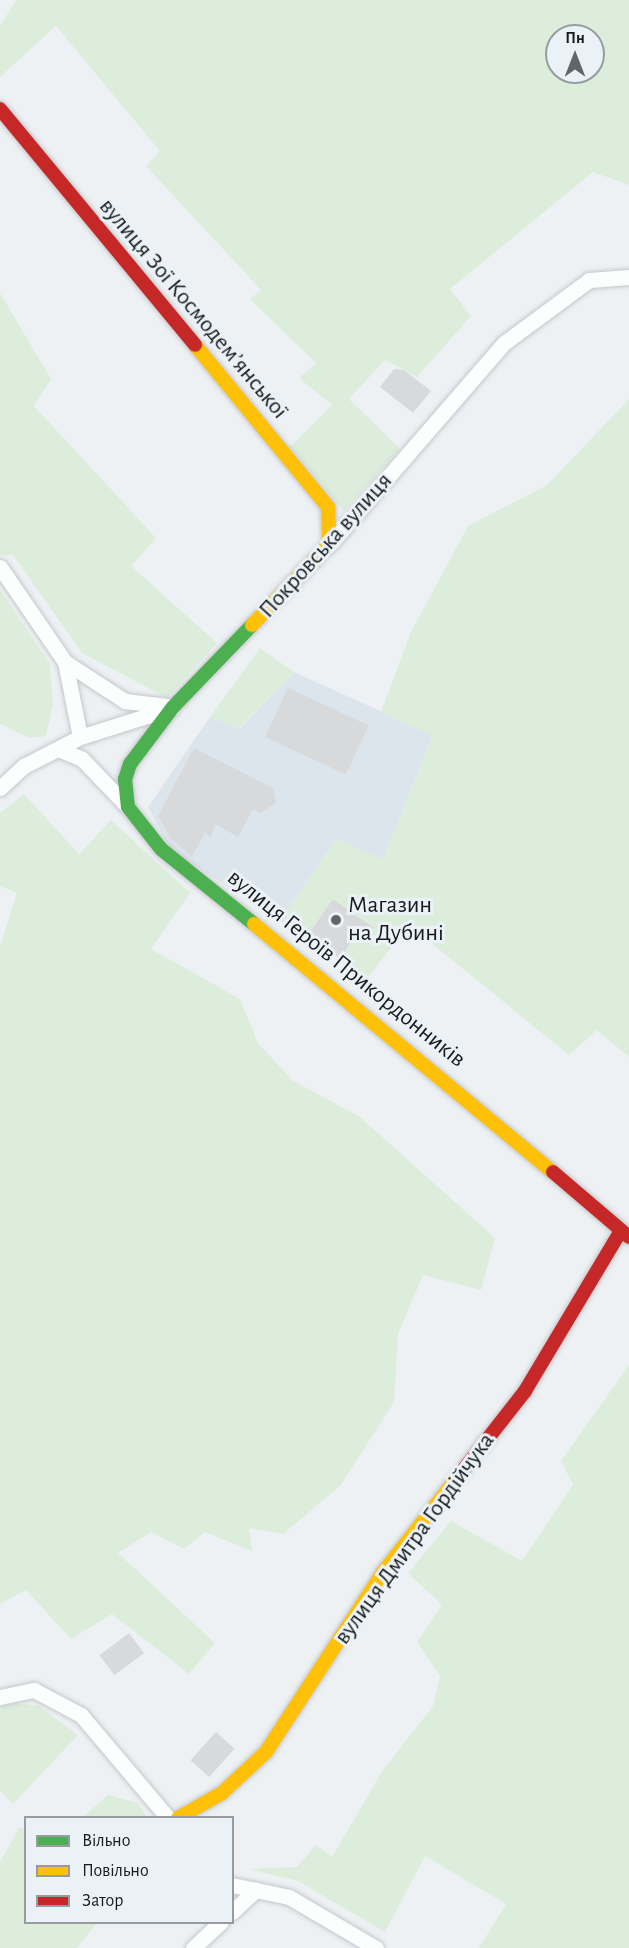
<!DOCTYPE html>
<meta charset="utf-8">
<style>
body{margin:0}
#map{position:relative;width:629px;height:1948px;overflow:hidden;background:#eef1f4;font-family:"Alegreya Sans",sans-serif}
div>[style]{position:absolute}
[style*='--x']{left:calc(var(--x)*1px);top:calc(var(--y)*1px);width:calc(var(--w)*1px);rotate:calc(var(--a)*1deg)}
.built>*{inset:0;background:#dde5ec}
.green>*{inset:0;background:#dceddc}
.building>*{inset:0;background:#d7d9db;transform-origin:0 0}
.roads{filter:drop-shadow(0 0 2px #c5c8ca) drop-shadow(0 0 2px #c5c8ca)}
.street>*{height:15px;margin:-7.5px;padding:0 7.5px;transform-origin:7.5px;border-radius:7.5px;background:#fcfdfd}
.fast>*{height:14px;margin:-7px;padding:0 7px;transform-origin:7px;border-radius:7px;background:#4caf50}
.slow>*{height:14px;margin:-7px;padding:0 7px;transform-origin:7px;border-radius:7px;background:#ffc107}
.jam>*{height:14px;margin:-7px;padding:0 7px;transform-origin:7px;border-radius:7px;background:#c62828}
.dots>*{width:16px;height:16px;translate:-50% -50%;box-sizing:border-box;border:3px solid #eaf2f8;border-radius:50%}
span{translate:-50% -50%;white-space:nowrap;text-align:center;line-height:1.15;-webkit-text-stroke:6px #eaf2f8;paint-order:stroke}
.street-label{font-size:24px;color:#181b1d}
.poi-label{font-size:24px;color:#181b1d}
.left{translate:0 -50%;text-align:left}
.legend{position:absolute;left:24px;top:1816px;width:210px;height:108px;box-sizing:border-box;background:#eaf2f8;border:2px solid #969ca0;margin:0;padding:8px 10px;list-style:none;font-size:18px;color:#181b1d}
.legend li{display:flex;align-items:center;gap:12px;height:30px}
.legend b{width:30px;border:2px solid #969ca0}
.north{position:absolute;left:545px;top:24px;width:60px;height:60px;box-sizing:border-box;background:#eaf2f8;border:2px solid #969ca0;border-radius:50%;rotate:0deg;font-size:16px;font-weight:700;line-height:24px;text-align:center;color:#181b1d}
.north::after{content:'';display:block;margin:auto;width:21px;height:27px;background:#636668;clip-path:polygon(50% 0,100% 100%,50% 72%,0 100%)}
</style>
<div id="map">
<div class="built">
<div style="clip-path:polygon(294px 672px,433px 735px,383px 860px,336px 839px,280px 921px,170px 849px,148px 807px,210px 717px,240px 728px)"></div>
</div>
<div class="green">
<div style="clip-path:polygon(evenodd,16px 0,629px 0,629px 185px,593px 172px,450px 289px,471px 316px,417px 377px,385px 360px,349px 399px,400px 449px,344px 511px,290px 447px,332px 405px,299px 378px,316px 363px,250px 299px,261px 290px,146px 166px,160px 151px,56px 26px,0 77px,0 26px,16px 0,557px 36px,593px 36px,593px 72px,557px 72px,557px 36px)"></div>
<div style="clip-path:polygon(0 293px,51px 379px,34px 406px,156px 538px,131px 566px,217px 643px,167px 698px,82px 653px,13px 555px,0 555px)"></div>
<div style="clip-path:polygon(629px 399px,629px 1057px,597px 1030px,569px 1055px,409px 925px,362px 985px,340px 959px,356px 935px,364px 940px,373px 926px,333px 899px,307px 936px,280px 921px,336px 839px,383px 860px,433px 736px,381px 712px,411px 632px,468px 526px,547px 485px)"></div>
<div style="clip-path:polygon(0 590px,50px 664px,53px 704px,46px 736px,29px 738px,0 724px)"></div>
<div style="clip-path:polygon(260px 648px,294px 672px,239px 728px,210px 717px)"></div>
<div style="clip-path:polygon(24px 794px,79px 854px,111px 820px,190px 893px,151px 949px,240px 999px,258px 1043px,292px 1080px,360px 1117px,495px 1238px,481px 1290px,423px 1275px,398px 1334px,394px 1402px,340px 1486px,283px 1534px,249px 1528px,252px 1551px,205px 1532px,184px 1549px,151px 1532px,118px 1553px,215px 1643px,189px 1674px,112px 1614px,71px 1639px,26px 1590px,0 1604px,0 946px,17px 893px,0 886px,0 813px)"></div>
<div style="clip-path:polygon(629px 1365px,629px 1948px,479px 1948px,506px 1904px,425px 1856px,385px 1932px,298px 1881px,249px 1869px,297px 1867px,316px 1845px,332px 1857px,383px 1770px,433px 1706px,440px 1676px,417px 1642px,442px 1605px,408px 1573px,451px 1521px,522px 1561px,573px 1485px,561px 1461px)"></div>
<div style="clip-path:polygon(14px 1703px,39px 1706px,78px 1735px,13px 1804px,0 1791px,0 1707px)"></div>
<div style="clip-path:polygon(108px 1795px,138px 1803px,147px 1817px,83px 1817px)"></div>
<div style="clip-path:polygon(19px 1828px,25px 1828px,26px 1922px,97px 1923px,77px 1948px,0 1948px,0 1862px)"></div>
</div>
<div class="building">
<div style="clip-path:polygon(394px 369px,404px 370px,431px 391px,413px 413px,380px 387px)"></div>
<div style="left:288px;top:688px;width:89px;height:54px;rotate:25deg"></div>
<div style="clip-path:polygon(194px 748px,273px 788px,276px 803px,260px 813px,253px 809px,238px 837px,215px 824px,211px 838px,205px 833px,192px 856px,171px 839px,158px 816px)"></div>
<div style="clip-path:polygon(333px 899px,373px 927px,364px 941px,356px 935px,340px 959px,307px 936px)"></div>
<div style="left:129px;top:1633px;width:25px;height:37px;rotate:53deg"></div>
<div style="left:216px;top:1732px;width:25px;height:38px;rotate:42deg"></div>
</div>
<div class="roads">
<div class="street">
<div style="--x:329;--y:545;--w:267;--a:-49.1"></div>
<div style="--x:504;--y:343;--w:106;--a:-36.5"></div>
<div style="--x:589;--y:280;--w:40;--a:-4.3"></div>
<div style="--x:0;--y:567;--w:115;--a:55.6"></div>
<div style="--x:65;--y:662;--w:76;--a:78.7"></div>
<div style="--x:65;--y:662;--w:72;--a:33"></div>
<div style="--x:125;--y:701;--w:42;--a:6.8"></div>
<div style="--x:61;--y:750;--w:23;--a:23"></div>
<div style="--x:82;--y:759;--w:66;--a:46.2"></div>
<div style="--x:0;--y:788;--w:33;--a:-43"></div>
<div style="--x:24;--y:766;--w:63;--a:-27.4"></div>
<div style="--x:80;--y:737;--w:96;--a:-17.5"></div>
<div style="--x:0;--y:1697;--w:35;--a:-12"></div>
<div style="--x:34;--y:1690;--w:53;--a:28"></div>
<div style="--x:81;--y:1715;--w:135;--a:49.8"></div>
<div style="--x:232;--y:1885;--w:58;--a:11.9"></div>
<div style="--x:289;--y:1897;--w:101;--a:30.4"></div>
<div style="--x:232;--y:1912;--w:33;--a:-43"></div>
<div style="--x:193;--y:1948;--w:38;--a:-43"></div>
</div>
<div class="fast">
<div style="--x:252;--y:625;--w:114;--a:133.9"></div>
<div style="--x:173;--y:707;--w:71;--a:127"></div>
<div style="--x:130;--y:764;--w:16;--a:108"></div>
<div style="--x:125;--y:779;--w:28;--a:84"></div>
<div style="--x:128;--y:807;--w:53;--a:51.8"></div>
<div style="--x:161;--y:849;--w:119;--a:38.9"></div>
</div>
<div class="slow">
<div style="--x:195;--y:345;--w:210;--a:50.6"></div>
<div style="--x:328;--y:507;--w:38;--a:88"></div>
<div style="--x:329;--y:545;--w:111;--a:133.9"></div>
<div style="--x:254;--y:924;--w:388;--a:39.7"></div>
<div style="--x:178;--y:1818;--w:51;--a:-29.6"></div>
<div style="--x:222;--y:1793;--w:60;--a:-43"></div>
<div style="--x:266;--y:1752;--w:216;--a:-56.9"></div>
<div style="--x:384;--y:1571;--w:123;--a:-51.9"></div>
</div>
<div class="jam">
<div style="--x:0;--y:109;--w:306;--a:50.4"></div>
<div style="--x:553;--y:1172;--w:100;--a:40.5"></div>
<div style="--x:460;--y:1474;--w:105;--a:-51.9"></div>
<div style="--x:525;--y:1391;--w:185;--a:-59.1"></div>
</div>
</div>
<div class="dots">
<div style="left:336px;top:920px;background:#636668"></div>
</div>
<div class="street-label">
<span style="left:193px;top:309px;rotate:50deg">вулиця Зої Космодемʼянської</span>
<span style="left:326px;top:546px;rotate:-48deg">Покровська вулиця</span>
<span style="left:346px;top:969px;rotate:39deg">вулиця Героїв Прикордонників</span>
<span style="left:415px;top:1539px;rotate:-54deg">вулиця Дмитра Гордійчука</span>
</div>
<div class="poi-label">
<span class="left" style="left:348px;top:920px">Магазин<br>на Дубині</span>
</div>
<ul class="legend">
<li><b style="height:8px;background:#4caf50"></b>Вільно</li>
<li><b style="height:8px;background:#ffc107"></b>Повільно</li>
<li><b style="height:8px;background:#c62828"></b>Затор</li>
</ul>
<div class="north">Пн</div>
</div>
